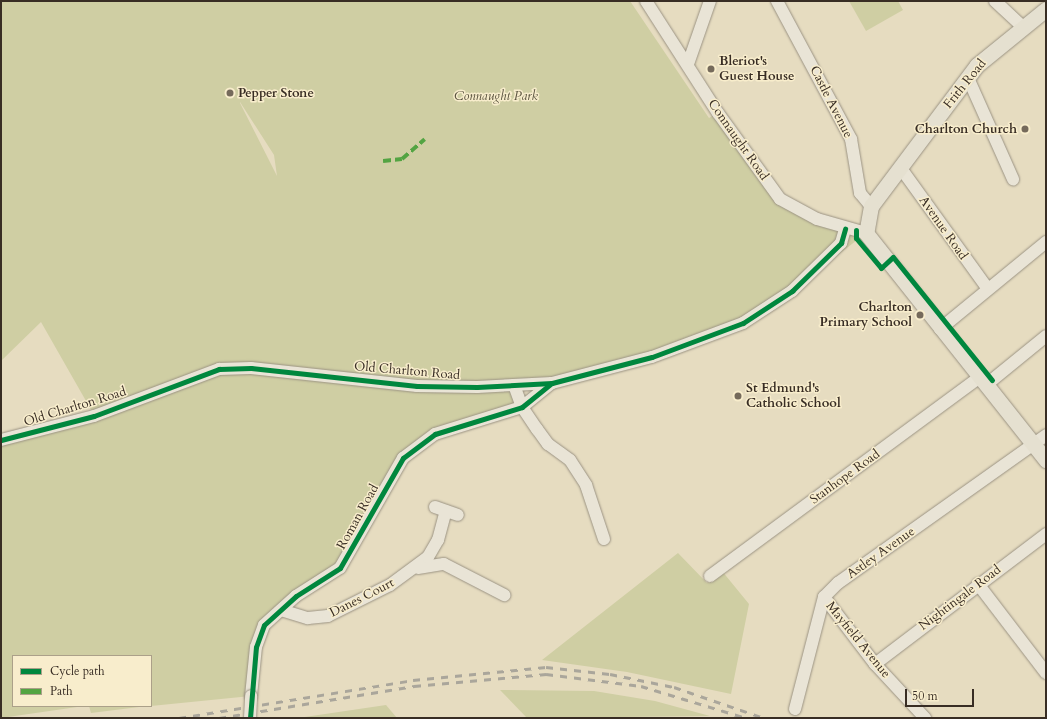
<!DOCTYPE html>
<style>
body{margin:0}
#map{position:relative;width:1047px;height:719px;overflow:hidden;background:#e6dcc0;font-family:Cardo,serif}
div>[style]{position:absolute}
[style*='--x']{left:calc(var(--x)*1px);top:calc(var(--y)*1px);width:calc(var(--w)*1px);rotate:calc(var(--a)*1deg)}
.green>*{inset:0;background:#cfcea3}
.roads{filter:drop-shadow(0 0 1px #9b9383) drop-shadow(0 0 1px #9b9383)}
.minor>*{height:12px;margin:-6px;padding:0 6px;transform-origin:6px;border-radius:6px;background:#e9e4d6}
.major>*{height:15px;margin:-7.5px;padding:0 7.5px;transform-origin:7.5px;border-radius:7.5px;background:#e5e0d0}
.rail>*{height:3px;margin-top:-1.5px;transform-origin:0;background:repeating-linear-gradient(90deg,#aaa69b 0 7px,transparent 0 14px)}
.bridges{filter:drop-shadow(0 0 1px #9b9383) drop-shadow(0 0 1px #9b9383)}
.minor-bridge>*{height:12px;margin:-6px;padding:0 6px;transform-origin:6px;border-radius:6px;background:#e9e4d6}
.quiet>*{height:4px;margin-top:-2px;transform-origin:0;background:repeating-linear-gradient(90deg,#53a442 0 8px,transparent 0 12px)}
.cycleway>*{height:5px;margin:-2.5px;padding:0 2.5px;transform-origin:2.5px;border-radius:2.5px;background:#00873e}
.dots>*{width:11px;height:11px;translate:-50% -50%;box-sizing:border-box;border:2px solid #f8edcc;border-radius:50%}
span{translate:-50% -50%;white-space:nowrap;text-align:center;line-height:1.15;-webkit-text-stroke:3px #f8edcc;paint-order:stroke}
.poi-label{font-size:13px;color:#382d24;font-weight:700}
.left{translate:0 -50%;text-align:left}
.right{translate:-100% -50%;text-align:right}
.street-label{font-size:13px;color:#382d24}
.park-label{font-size:13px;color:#59523e;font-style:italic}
.frame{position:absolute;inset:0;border:2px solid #382d24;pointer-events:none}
.legend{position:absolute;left:12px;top:655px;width:140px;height:52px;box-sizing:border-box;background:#f8edcc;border:1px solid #aba089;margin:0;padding:5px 7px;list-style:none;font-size:12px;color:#382d24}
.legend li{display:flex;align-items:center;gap:8px;height:20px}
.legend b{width:20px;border:1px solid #aba089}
.scale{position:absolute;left:905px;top:689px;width:69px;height:18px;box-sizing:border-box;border:2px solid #382d24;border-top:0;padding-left:5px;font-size:12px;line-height:14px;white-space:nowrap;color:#382d24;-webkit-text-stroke:3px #f8edcc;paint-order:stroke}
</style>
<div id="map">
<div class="green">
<div style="clip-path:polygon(evenodd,1px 1px,630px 1px,709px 118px,718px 113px,780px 199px,866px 233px,792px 291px,743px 323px,652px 357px,514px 385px,522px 407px,419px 443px,340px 568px,260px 623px,251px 696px,151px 706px,151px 656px,13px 656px,13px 706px,84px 706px,1px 718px,1px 446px,94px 415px,41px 322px,1px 361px,1px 1px,240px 102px,274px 155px,277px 176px,240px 103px,240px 102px)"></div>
<div style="clip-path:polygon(849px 1px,898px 1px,903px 10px,866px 31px)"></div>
<div style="clip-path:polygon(678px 553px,707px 583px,722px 571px,749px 604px,731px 694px,627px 672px,542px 660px)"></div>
<div style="clip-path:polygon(500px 690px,594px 691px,655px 701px,710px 716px,527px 718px)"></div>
<div style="clip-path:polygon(386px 705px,397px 718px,298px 718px)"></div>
<div style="clip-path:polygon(89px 706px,147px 706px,91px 713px)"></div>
</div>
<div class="roads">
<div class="minor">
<div style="--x:646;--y:1;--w:133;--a:57.3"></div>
<div style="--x:718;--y:113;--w:106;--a:54.2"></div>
<div style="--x:780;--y:199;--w:42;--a:28.4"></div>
<div style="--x:817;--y:219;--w:51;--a:15.9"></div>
<div style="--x:777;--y:1;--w:157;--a:61.8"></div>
<div style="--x:851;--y:139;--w:55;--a:80.5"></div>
<div style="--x:860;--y:193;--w:17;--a:50"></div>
<div style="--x:995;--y:1;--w:38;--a:43"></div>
<div style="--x:688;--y:64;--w:67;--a:-70.8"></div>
<div style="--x:968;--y:78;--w:111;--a:66"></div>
<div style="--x:900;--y:167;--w:150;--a:54.2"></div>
<div style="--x:940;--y:329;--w:137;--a:-39.4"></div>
<div style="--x:514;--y:385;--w:23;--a:70"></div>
<div style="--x:522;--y:407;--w:27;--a:56"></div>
<div style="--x:537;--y:429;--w:19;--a:54"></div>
<div style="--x:548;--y:444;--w:27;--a:36"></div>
<div style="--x:570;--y:460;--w:30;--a:57"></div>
<div style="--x:586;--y:485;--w:57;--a:71.6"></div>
<div style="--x:986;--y:385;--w:77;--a:-39.2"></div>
<div style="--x:1;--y:440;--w:96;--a:-14.5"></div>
<div style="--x:94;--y:416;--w:134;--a:-20.6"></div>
<div style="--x:219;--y:369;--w:32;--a:-2"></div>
<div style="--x:251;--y:368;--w:167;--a:6.2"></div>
<div style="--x:417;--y:386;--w:60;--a:1"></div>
<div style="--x:477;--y:387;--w:75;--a:-3.1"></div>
<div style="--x:552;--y:383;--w:103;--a:-14.6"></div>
<div style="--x:652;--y:357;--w:97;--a:-20.5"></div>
<div style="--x:743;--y:323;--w:59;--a:-33.1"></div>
<div style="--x:792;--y:291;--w:69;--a:-44.4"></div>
<div style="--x:841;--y:243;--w:15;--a:-74"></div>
<div style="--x:435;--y:507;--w:24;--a:19"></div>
<div style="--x:418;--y:568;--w:26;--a:-9"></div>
<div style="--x:444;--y:564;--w:68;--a:27.3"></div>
<div style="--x:710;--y:576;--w:335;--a:-36.4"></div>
<div style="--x:978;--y:584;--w:112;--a:52.6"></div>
<div style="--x:824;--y:597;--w:84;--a:52.7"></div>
<div style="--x:875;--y:664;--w:74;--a:47.2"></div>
<div style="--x:281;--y:610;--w:28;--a:17"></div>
<div style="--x:308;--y:618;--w:20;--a:-6"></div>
<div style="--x:328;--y:616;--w:69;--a:-26.6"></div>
<div style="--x:390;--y:585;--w:47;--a:-36.4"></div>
<div style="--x:428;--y:557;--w:20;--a:-60"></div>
<div style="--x:438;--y:540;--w:30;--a:-75"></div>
<div style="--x:875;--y:664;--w:215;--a:-37.2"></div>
<div style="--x:251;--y:696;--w:49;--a:-84.2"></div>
<div style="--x:256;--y:647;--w:23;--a:-70"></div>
<div style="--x:264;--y:625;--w:43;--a:-42.2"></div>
<div style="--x:296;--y:596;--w:52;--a:-32.5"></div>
<div style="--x:340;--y:568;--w:127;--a:-60.2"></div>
<div style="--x:403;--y:458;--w:40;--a:-37"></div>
<div style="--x:435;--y:434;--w:91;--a:-17.2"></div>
<div style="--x:522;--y:407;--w:38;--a:-39"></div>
<div style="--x:795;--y:709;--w:116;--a:-75.5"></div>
<div style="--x:824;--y:597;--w:20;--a:-45"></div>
<div style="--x:838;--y:583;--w:255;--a:-35.4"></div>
</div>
<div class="major">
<div style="--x:1046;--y:9;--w:89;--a:140.9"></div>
<div style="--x:977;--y:65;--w:176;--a:126.9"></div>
<div style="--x:871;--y:206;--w:27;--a:100"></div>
<div style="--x:866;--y:233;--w:290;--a:51.6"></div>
</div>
</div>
<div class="rail">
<div style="--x:179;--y:718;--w:237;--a:-9.2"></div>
<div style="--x:413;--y:680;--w:134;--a:-5.6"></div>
<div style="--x:546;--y:667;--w:64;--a:6.2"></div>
<div style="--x:610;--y:674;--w:65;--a:11.5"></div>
<div style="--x:674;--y:687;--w:95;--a:19"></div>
<div style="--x:219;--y:718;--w:198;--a:-9.3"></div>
<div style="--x:414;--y:686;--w:133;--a:-5.2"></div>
<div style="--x:546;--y:674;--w:96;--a:7.2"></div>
<div style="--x:641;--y:686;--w:110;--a:16.9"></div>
</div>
<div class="bridges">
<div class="minor-bridge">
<div style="--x:250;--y:718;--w:22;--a:-87"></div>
</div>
</div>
<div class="quiet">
<div style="--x:383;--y:161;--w:19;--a:-6"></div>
<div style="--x:402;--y:159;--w:30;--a:-41"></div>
</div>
<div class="cycleway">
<div style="--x:856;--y:230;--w:8;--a:90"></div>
<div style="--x:856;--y:238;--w:39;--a:50"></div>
<div style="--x:881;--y:268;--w:16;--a:-43"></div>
<div style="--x:893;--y:257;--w:158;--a:51.2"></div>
<div style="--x:1;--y:440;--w:96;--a:-14.5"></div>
<div style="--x:94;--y:416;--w:134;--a:-20.6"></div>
<div style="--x:219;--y:369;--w:32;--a:-2"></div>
<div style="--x:251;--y:368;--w:167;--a:6.2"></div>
<div style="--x:417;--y:386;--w:60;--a:1"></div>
<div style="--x:477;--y:387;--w:75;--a:-3.1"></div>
<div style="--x:552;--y:383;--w:103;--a:-14.6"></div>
<div style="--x:652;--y:357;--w:97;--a:-20.5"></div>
<div style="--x:743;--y:323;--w:59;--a:-33.1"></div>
<div style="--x:792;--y:291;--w:69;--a:-44.4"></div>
<div style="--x:841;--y:243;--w:15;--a:-74"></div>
<div style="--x:250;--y:718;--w:71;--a:-85.2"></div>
<div style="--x:256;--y:647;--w:23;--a:-70"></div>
<div style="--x:264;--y:625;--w:43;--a:-42.2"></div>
<div style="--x:296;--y:596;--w:52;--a:-32.5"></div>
<div style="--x:340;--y:568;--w:127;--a:-60.2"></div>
<div style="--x:403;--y:458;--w:40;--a:-37"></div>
<div style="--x:435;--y:434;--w:91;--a:-17.2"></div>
<div style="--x:522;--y:407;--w:38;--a:-39"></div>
</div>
<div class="dots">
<div style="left:711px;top:69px;background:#756a5b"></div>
<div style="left:230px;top:93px;background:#756a5b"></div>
<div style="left:1025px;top:129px;background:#756a5b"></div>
<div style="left:920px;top:315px;background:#756a5b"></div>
<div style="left:738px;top:396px;background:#756a5b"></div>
</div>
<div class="poi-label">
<span class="left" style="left:719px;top:69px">Bleriot's<br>Guest House</span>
<span class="left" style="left:238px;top:93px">Pepper Stone</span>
<span class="right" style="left:1017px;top:129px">Charlton Church</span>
<span class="right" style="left:912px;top:315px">Charlton<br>Primary School</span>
<span class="left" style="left:746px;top:396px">St Edmund's<br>Catholic School</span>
</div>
<div class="street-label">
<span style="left:965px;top:84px;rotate:-51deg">Frith Road</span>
<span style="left:831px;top:102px;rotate:63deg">Castle Avenue</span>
<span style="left:738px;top:140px;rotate:55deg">Connaught Road</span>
<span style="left:943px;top:228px;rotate:55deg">Avenue Road</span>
<span style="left:407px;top:371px;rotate:5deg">Old Charlton Road</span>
<span style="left:75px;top:407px;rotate:-17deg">Old Charlton Road</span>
<span style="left:845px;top:477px;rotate:-36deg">Stanhope Road</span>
<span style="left:358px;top:517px;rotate:-61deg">Roman Road</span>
<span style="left:881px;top:553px;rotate:-35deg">Astley Avenue</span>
<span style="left:362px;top:598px;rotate:-27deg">Danes Court</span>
<span style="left:960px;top:598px;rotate:-37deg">Nightingale Road</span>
<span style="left:858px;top:640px;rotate:51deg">Mayfield Avenue</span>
</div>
<div class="park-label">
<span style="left:496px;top:96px">Connaught Park</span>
</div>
<div class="frame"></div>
<ul class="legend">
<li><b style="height:5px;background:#00873e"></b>Cycle path</li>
<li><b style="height:5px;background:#53a442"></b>Path</li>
</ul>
<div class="scale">50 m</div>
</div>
